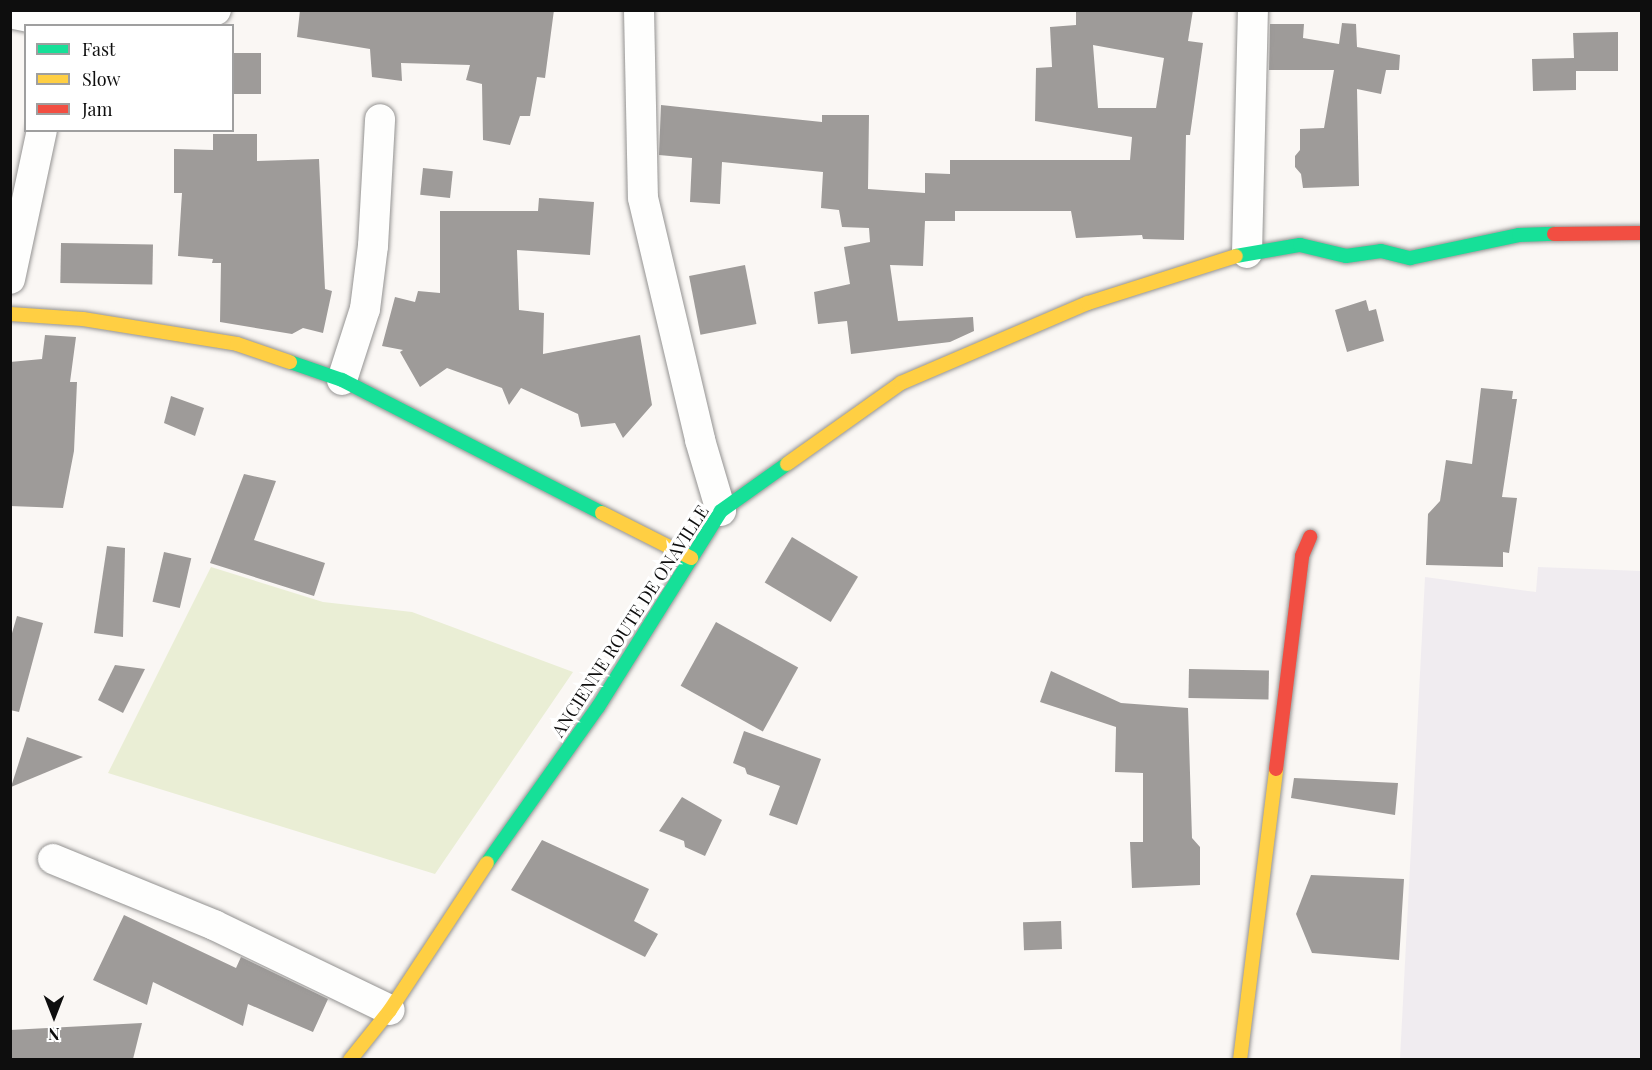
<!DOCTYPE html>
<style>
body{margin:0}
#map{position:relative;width:1652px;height:1070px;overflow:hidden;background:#faf7f4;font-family:"Playfair Display",serif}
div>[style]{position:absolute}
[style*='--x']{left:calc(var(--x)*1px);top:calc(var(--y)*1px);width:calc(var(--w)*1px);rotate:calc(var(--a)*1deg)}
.industrial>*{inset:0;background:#f0ecf0}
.green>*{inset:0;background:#eaeed5}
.building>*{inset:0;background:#9e9b99;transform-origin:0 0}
.roads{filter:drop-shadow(0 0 2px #949392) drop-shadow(0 0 2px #949392)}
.street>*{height:30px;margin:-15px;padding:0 15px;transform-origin:15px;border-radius:15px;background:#fefefd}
.fast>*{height:14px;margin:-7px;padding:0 7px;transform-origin:7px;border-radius:7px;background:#16e098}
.slow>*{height:14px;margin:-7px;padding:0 7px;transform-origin:7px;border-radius:7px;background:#ffcf43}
.jam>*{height:14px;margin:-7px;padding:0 7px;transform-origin:7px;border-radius:7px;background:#f24e42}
span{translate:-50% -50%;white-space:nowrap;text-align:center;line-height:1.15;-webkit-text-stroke:6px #fff;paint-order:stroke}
.street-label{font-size:18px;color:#0e0e0e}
.frame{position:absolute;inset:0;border:12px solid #0e0e0e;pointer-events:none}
.legend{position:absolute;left:24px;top:24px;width:210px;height:108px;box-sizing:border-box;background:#fff;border:2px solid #9f9f9f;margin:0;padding:8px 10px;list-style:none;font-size:18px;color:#0e0e0e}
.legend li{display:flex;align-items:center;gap:12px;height:30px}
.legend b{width:30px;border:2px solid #9f9f9f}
.north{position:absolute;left:24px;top:986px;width:60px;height:60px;-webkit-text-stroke:4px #fff;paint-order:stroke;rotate:180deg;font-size:16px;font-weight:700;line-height:24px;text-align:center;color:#0e0e0e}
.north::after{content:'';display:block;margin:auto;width:21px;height:27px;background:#0e0e0e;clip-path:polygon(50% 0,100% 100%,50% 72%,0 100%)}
</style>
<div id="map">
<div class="industrial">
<div style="clip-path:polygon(1538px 567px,1641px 571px,1641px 1059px,1400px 1059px,1425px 577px,1536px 592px)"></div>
</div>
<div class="green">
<div style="clip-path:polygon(211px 567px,323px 602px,412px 612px,573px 672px,435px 874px,108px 773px)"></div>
</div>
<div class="building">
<div style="clip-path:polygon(300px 10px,554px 10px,545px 78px,537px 77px,530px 116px,520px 116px,510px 145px,483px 140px,482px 84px,466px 80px,470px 65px,401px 63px,402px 81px,372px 77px,370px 49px,297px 37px)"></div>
<div style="clip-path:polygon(evenodd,1076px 10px,1193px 10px,1188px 41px,1203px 43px,1190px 135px,1186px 135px,1184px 240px,1143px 239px,1142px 235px,1076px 238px,1071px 211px,955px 211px,955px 221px,925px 221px,923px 266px,890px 265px,898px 321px,973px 317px,974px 331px,950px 342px,851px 354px,847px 321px,818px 324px,814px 292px,850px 284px,844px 247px,870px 242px,869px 228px,842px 227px,839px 210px,821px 208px,823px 172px,722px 162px,720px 204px,690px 202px,692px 158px,659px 155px,661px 105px,822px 122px,822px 115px,869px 115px,868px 189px,925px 193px,925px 173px,950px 174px,950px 160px,1130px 160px,1132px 137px,1035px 121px,1036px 68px,1052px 67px,1050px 27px,1076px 25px,1076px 10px,1093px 45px,1164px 58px,1156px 108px,1098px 108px,1093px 45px)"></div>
<div style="clip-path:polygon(1342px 23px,1356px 24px,1357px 47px,1400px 55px,1399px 70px,1386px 70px,1381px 94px,1357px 89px,1359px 186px,1303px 188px,1301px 174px,1295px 167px,1295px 156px,1300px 150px,1300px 129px,1324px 128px,1334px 70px,1269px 70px,1270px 24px,1304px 24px,1303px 38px,1339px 44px)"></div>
<div style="clip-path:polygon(1618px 32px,1618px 71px,1576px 71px,1576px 90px,1533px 91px,1532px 59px,1574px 58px,1573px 33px)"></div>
<div style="left:232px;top:53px;width:29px;height:41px"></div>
<div style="clip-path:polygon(213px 134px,257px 134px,257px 161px,319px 159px,325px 289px,332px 291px,323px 333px,303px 328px,292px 334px,220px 322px,221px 263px,212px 263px,213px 259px,178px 256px,182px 193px,174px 193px,174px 149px,213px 150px)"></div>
<div style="left:423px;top:168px;width:30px;height:27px;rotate:6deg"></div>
<div style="clip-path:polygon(539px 198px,594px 202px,590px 255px,517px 250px,519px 310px,544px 313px,543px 354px,640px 335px,652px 405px,623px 438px,615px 423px,581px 427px,578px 414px,521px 388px,509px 405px,502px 388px,447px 368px,420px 387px,400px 352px,403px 350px,382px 346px,395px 297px,415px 302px,418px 291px,440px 293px,440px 211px,538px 211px)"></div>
<div style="left:61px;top:243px;width:92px;height:40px;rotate:1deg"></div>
<div style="left:745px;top:265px;width:60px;height:57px;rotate:79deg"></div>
<div style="clip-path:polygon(1366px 300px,1369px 311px,1376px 309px,1384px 341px,1347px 352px,1335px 310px)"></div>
<div style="clip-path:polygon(45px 335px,76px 337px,70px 382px,77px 382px,74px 451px,63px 508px,10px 506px,10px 362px,42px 359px)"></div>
<div style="clip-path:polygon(1481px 388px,1513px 391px,1512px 399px,1517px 399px,1502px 497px,1517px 498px,1509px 553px,1503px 552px,1503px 567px,1426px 565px,1428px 514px,1440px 501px,1446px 460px,1472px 464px)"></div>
<div style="clip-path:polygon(171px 396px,204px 408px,195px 436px,164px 423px)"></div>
<div style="clip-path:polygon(244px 474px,276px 481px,254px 540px,325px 563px,314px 596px,210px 563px)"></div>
<div style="left:792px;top:537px;width:77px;height:53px;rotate:31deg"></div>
<div style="clip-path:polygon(107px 546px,125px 548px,123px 637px,94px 633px)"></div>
<div style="left:164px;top:552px;width:28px;height:51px;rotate:13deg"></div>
<div style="clip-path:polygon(17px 616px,43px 623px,19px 712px,10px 710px,10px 640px)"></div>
<div style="left:716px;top:622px;width:94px;height:73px;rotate:29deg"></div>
<div style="clip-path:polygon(115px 665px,145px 669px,123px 713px,98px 700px)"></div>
<div style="left:1189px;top:669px;width:80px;height:29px;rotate:1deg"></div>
<div style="clip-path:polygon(1051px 671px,1121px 703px,1188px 708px,1192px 838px,1200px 847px,1200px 885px,1132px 888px,1130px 842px,1143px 842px,1143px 773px,1115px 772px,1116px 727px,1040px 702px)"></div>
<div style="clip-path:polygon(744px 731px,821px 759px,797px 825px,769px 815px,780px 786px,747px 774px,745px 768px,733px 763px)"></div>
<div style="clip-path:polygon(27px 737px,83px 757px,11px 787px)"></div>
<div style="clip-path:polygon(1294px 778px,1398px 783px,1395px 815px,1291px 798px)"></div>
<div style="clip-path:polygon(682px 797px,722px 820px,705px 856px,685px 847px,684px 841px,659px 831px)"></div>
<div style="clip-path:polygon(542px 840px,649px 889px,634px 921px,658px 934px,645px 957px,511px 890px)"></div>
<div style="clip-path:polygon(1311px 875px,1404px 879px,1399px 960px,1312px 953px,1296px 914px)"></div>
<div style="clip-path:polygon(124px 915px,236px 968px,241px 957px,328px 999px,313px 1032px,248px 1004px,243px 1026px,153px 982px,147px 1005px,93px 980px)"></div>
<div style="left:1061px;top:921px;width:28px;height:38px;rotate:88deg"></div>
<div style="clip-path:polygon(142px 1023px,133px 1059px,10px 1059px,10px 1030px)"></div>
</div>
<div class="roads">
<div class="street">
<div style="--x:639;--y:10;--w:188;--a:88.8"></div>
<div style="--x:643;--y:198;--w:249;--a:76.7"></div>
<div style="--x:700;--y:440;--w:74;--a:73.5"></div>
<div style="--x:10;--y:13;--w:57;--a:12.1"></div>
<div style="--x:66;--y:25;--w:122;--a:-3.3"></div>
<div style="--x:188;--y:18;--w:29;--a:-16"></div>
<div style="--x:1247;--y:253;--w:243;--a:-88.6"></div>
<div style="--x:10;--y:279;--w:152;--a:-77.9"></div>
<div style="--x:342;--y:380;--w:75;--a:-72.1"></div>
<div style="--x:365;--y:309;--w:64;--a:-82.8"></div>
<div style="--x:373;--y:246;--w:127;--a:-86.8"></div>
<div style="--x:53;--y:859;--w:174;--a:22.3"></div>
<div style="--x:214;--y:925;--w:195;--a:25.8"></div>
</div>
<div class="fast">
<div style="--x:1236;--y:256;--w:65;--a:-9.8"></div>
<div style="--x:1300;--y:245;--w:47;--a:13.4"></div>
<div style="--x:1346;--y:256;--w:35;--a:-8"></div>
<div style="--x:1381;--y:251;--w:30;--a:14"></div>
<div style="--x:1410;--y:258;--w:111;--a:-11.9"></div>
<div style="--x:1519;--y:235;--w:35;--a:-2"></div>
<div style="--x:290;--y:362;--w:55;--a:19.1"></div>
<div style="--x:342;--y:380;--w:292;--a:27.1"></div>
<div style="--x:487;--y:863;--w:191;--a:-54.6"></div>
<div style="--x:598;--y:707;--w:231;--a:-57.9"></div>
<div style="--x:721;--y:511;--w:81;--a:-35.5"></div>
</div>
<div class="slow">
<div style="--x:10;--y:314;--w:73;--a:3.9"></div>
<div style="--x:83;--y:319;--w:156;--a:9.2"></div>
<div style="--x:237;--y:344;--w:56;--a:18.8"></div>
<div style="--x:787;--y:464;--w:140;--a:-35.4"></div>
<div style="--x:901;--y:383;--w:203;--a:-23.2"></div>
<div style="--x:1088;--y:303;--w:155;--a:-17.6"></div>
<div style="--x:602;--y:513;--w:100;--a:26.8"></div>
<div style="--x:350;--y:1060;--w:64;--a:-51.3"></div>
<div style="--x:390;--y:1010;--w:176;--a:-56.6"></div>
<div style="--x:1240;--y:1060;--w:293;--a:-82.9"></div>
</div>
<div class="jam">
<div style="--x:1554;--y:234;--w:88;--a:-0.7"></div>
<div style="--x:1276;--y:769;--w:215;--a:-83"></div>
<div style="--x:1302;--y:556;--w:21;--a:-67"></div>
</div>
</div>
<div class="street-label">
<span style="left:630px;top:621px;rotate:-57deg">ANCIENNE ROUTE DE ONAVILLE</span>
</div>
<div class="frame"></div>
<ul class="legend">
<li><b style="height:8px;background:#16e098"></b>Fast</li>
<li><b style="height:8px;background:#ffcf43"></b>Slow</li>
<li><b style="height:8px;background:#f24e42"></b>Jam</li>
</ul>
<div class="north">N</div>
</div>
